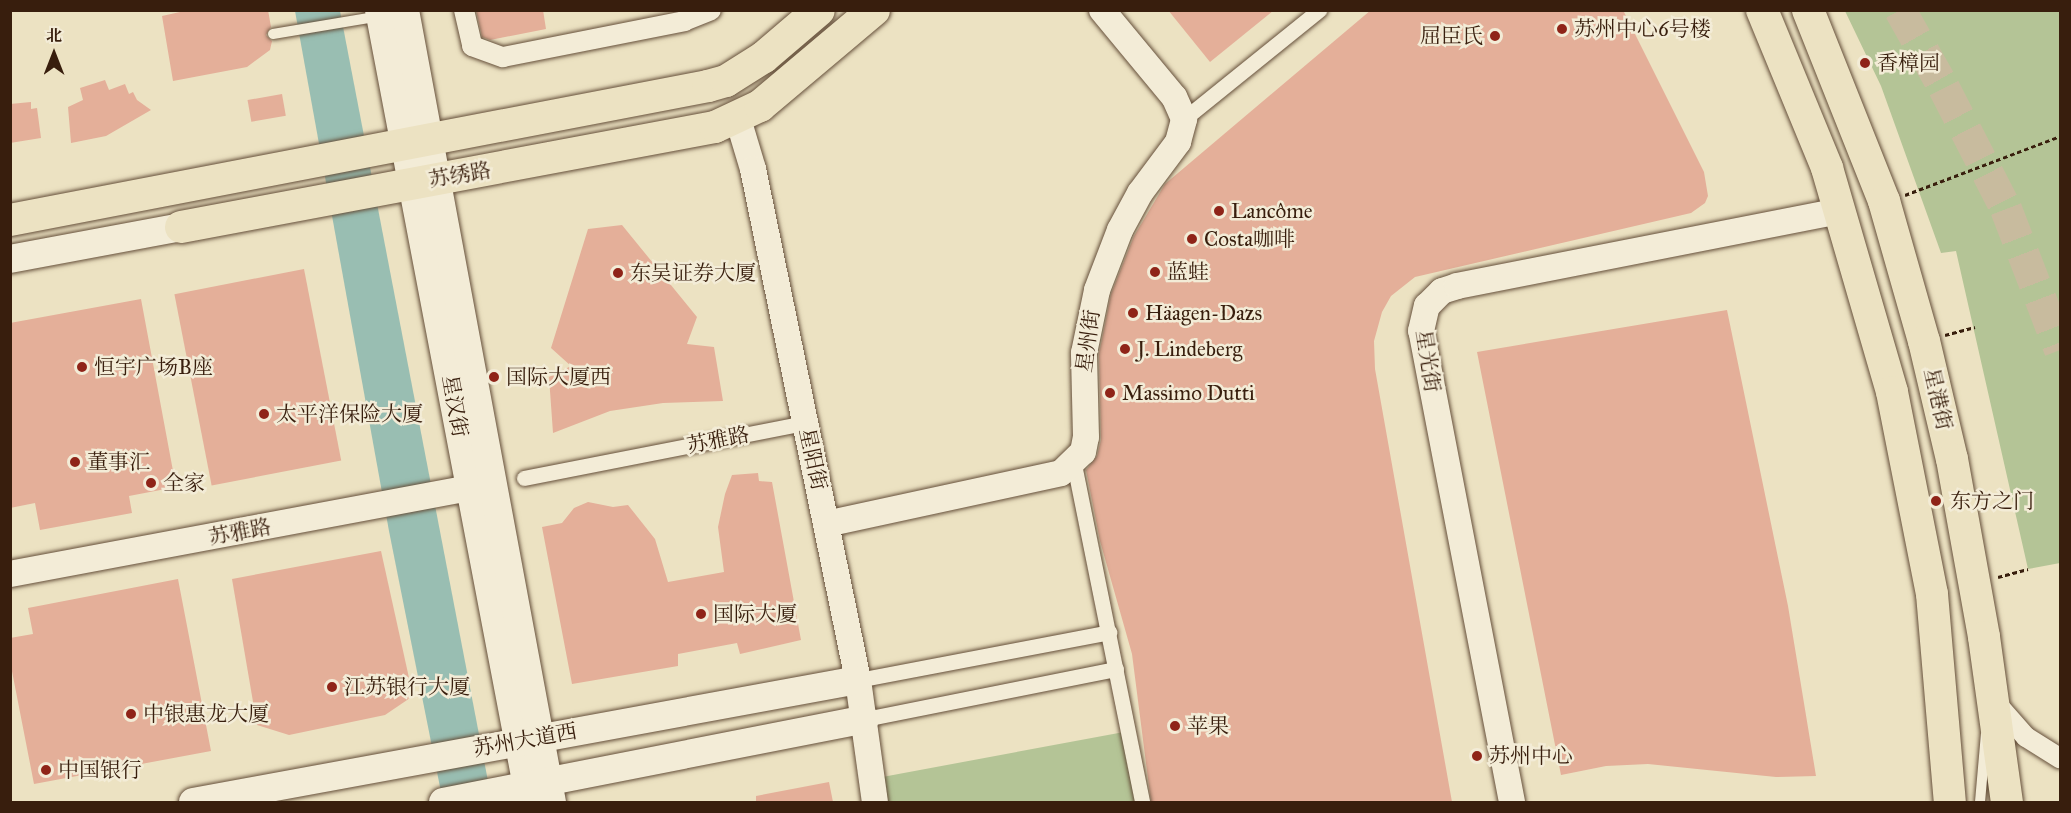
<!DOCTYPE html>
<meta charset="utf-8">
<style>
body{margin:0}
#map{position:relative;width:2071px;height:813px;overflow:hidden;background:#ece2c2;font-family:"IM FELL Great Primer","Noto Serif SC",serif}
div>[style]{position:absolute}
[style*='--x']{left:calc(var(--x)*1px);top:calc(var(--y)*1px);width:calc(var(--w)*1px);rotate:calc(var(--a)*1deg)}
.green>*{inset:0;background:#b4c496}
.water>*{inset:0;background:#99beb2}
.building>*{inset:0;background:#e4af99;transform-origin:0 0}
.primary-tunnel>*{height:32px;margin-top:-16px;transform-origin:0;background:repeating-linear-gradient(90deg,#c8bb9e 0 32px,transparent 0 48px)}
.path>*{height:3px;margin-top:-1.5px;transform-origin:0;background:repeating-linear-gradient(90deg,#381e0d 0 4.5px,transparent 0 7.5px)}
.roads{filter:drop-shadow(0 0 2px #654f3a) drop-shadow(0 0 2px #654f3a)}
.service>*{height:10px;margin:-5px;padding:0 5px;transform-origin:5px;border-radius:5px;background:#f3ecd7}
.pedestrian>*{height:15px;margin:-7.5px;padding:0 7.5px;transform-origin:7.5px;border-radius:7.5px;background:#f3ecd7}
.minor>*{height:20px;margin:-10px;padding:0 10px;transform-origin:10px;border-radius:10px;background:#f3ecd7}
.tertiary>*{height:26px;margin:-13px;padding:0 13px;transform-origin:13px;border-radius:13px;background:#f3ecd7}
.secondary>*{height:28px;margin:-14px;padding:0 14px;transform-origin:14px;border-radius:14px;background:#f3ecd7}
.primary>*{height:32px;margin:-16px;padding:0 16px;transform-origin:16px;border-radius:16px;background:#ece2c2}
.dots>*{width:16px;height:16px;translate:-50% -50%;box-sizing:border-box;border:3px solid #f3ecd7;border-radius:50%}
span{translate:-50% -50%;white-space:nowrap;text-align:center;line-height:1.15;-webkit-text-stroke:5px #f3ecd7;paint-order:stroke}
.poi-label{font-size:21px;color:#381e0d}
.left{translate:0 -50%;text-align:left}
.right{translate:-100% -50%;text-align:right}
.street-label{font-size:21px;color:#381e0d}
.frame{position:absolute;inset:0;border:12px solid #381e0d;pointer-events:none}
.north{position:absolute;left:24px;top:24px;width:60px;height:60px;-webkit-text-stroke:4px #f3ecd7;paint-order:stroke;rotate:0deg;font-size:16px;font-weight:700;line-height:24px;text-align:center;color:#381e0d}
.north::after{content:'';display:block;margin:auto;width:21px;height:27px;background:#381e0d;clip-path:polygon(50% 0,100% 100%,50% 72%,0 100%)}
</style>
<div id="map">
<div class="green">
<div style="clip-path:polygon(1845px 11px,2060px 11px,2060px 563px,2028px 569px,1956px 251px,1941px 253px,1881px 86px)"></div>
<div style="clip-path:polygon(1124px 732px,1140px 802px,882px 802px,877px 778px)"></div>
</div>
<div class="water">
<div style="clip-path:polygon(295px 11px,340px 11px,492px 802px,443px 802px,389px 531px)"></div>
</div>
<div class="building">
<div style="clip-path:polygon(189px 10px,268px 10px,271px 27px,266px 35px,272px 41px,270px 50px,247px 67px,173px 81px,162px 16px)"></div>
<div style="clip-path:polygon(476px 10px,543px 10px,546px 29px,490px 40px,482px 37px)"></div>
<div style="clip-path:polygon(1168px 10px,1274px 10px,1210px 62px)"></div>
<div style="clip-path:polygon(1371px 10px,1623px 10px,1704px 172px,1708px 196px,1705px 203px,1691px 213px,1415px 277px,1391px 296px,1382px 312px,1374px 341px,1375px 369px,1452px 802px,1151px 802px,1132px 654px,1100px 541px,1086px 470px,1097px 456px,1101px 440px,1099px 354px,1111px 294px,1134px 236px,1165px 184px)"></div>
<div style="clip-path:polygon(105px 80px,109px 90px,125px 84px,129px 94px,133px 92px,137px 100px,151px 110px,106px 136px,71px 143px,68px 107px,83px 100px,80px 88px)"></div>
<div style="left:282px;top:94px;width:22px;height:35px;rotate:80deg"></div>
<div style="clip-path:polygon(31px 102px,31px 109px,37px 108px,41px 138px,10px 143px,10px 104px)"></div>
<div style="clip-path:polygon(622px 225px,697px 317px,687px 344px,714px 347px,723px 401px,663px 403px,610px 411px,553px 433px,549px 377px,571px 366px,551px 348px,588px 229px)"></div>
<div style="left:304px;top:269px;width:195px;height:132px;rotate:79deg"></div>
<div style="clip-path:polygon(141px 299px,176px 487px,129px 496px,132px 513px,40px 530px,35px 503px,10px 508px,10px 323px)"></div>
<div style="clip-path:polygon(1727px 310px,1788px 606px,1816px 776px,1776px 777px,1648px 764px,1606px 766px,1561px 775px,1477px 352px)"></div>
<div style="clip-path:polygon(758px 473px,759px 481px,772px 482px,801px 640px,740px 654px,737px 643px,678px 654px,678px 666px,572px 684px,542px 527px,562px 523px,574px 508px,588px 502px,613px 507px,628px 505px,655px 539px,668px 582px,724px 572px,718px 527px,725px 494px,732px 475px)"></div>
<div style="clip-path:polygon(381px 551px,413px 696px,385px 715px,289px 735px,257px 725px,232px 579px)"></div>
<div style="clip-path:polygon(178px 579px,211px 751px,34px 784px,10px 661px,10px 638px,33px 634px,28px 608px)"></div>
<div style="clip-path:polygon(829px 782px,833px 802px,756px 802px,756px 796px)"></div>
</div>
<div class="primary-tunnel">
<div style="--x:1900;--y:10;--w:90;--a:60.6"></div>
<div style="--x:1944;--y:88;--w:136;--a:62.9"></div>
<div style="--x:2006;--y:209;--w:151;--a:69"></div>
</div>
<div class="path">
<div style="--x:1905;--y:195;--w:166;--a:-20.8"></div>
<div style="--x:1945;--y:335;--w:31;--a:-15"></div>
<div style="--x:1998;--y:577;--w:31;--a:-15"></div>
</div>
<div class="roads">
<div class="service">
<div style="--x:273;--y:34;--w:109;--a:-9.5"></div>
<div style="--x:1980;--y:802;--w:68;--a:-85"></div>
</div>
<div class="pedestrian">
<div style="--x:1184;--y:119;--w:174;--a:-38.9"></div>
<div style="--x:1074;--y:464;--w:345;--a:78.6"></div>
<div style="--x:524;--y:478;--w:286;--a:-11.1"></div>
<div style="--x:858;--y:680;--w:256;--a:-10.8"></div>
<div style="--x:865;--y:719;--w:256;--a:-11.3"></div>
</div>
<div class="minor">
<div style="--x:464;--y:10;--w:37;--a:77"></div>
<div style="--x:472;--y:46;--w:33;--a:20"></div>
<div style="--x:503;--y:57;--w:185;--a:-11.2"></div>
<div style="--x:684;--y:21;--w:29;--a:-22"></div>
<div style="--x:1997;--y:704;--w:44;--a:48.7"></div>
<div style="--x:2026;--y:737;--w:40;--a:32"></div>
</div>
<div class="tertiary">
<div style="--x:738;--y:119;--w:52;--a:73.3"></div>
<div style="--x:753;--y:169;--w:522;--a:78.39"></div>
<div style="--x:858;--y:680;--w:123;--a:82.1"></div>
<div style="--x:826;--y:524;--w:240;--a:-12.2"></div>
<div style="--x:1061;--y:473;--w:30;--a:-44"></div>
<div style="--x:1083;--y:452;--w:15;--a:-79"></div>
<div style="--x:1086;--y:437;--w:84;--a:-91.4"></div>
<div style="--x:1084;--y:353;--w:64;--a:-78.3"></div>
<div style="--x:1097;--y:290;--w:64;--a:-69"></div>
<div style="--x:1120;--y:230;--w:42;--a:-61.6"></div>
<div style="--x:1140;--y:193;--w:64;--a:-53.3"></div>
<div style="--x:1178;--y:142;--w:24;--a:-75"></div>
<div style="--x:1184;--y:119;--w:24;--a:-114"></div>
<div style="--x:1174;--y:97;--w:113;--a:-129.6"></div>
<div style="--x:10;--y:574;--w:468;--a:-10.6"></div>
<div style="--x:1512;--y:802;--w:480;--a:-100.9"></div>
<div style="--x:1421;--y:331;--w:26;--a:-77"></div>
<div style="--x:1427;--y:306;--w:21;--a:-45"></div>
<div style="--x:1442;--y:291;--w:16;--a:-18"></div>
<div style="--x:1457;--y:286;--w:391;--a:-11.1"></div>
</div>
<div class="secondary">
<div style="--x:379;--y:10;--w:806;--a:79.21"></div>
<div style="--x:405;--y:10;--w:806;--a:79.49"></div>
<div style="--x:10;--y:259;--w:174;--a:-10.6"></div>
<div style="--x:193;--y:802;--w:676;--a:-10.4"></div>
<div style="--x:443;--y:802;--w:430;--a:-11.1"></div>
</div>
<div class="primary">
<div style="--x:1762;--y:10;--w:171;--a:67.6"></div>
<div style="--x:1827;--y:168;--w:233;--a:73.8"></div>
<div style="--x:1892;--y:392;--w:206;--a:78.8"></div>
<div style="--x:1932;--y:594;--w:209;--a:85.1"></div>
<div style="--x:1808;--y:10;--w:206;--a:68.3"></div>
<div style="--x:1884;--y:201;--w:146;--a:74.1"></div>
<div style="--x:1924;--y:341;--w:121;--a:76.7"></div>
<div style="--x:1952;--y:459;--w:181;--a:79.8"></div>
<div style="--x:1984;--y:637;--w:167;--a:82.1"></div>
<div style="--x:10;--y:220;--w:711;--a:-10.87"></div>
<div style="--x:708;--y:86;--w:19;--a:-16"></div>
<div style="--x:726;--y:81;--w:45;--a:-32.3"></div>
<div style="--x:764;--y:57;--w:72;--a:-40.5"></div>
<div style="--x:181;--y:227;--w:543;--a:-10.61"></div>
<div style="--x:715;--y:127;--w:50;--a:-25"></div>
<div style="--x:760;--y:106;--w:149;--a:-40.1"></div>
</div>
</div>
<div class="dots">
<div style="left:1562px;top:29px;background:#8f2418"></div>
<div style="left:1495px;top:36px;background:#8f2418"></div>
<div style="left:1865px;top:63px;background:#8f2418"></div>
<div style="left:1219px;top:211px;background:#8f2418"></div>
<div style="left:1192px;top:239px;background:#8f2418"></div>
<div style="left:1155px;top:272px;background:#8f2418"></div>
<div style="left:618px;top:273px;background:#8f2418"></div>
<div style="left:1133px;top:313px;background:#8f2418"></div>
<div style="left:1125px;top:349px;background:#8f2418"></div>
<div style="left:82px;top:367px;background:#8f2418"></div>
<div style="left:494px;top:377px;background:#8f2418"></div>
<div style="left:1110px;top:393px;background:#8f2418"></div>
<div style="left:264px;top:414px;background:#8f2418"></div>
<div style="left:75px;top:462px;background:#8f2418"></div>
<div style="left:151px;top:483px;background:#8f2418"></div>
<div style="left:1936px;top:501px;background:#8f2418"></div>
<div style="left:701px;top:614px;background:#8f2418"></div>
<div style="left:332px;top:687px;background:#8f2418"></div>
<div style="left:131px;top:714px;background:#8f2418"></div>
<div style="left:1175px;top:726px;background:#8f2418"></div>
<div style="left:1477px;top:756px;background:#8f2418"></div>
<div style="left:46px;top:770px;background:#8f2418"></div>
</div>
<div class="poi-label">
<span class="left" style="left:1574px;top:29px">苏州中心6号楼</span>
<span class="right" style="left:1483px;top:36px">屈臣氏</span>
<span class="left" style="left:1877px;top:63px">香樟园</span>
<span class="left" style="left:1231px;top:211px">Lancôme</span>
<span class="left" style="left:1204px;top:239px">Costa咖啡</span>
<span class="left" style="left:1167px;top:272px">蓝蛙</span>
<span class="left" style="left:630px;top:273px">东吴证券大厦</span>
<span class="left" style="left:1145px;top:313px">Häagen-Dazs</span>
<span class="left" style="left:1137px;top:349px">J. Lindeberg</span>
<span class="left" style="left:94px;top:367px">恒宇广场B座</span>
<span class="left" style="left:506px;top:377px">国际大厦西</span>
<span class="left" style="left:1122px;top:393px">Massimo Dutti</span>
<span class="left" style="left:276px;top:414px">太平洋保险大厦</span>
<span class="left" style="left:87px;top:462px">董事汇</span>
<span class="left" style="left:163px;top:483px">全家</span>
<span class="left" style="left:1950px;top:501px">东方之门</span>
<span class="left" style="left:713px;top:614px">国际大厦</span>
<span class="left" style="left:344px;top:687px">江苏银行大厦</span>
<span class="left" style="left:143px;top:714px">中银惠龙大厦</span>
<span class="left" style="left:1187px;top:726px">苹果</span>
<span class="left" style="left:1489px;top:756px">苏州中心</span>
<span class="left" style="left:58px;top:770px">中国银行</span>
</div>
<div class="street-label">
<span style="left:460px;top:175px;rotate:-10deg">苏绣路</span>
<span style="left:1088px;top:341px;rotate:-82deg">星州街</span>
<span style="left:1428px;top:361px;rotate:81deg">星光街</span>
<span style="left:1938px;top:399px;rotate:77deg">星港街</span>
<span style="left:455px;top:406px;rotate:80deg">星汉街</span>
<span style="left:718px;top:440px;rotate:-11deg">苏雅路</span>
<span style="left:813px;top:459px;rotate:78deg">星阳街</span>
<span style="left:240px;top:532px;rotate:-11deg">苏雅路</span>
<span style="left:525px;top:740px;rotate:-10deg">苏州大道西</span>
</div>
<div class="frame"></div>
<div class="north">北</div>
</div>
